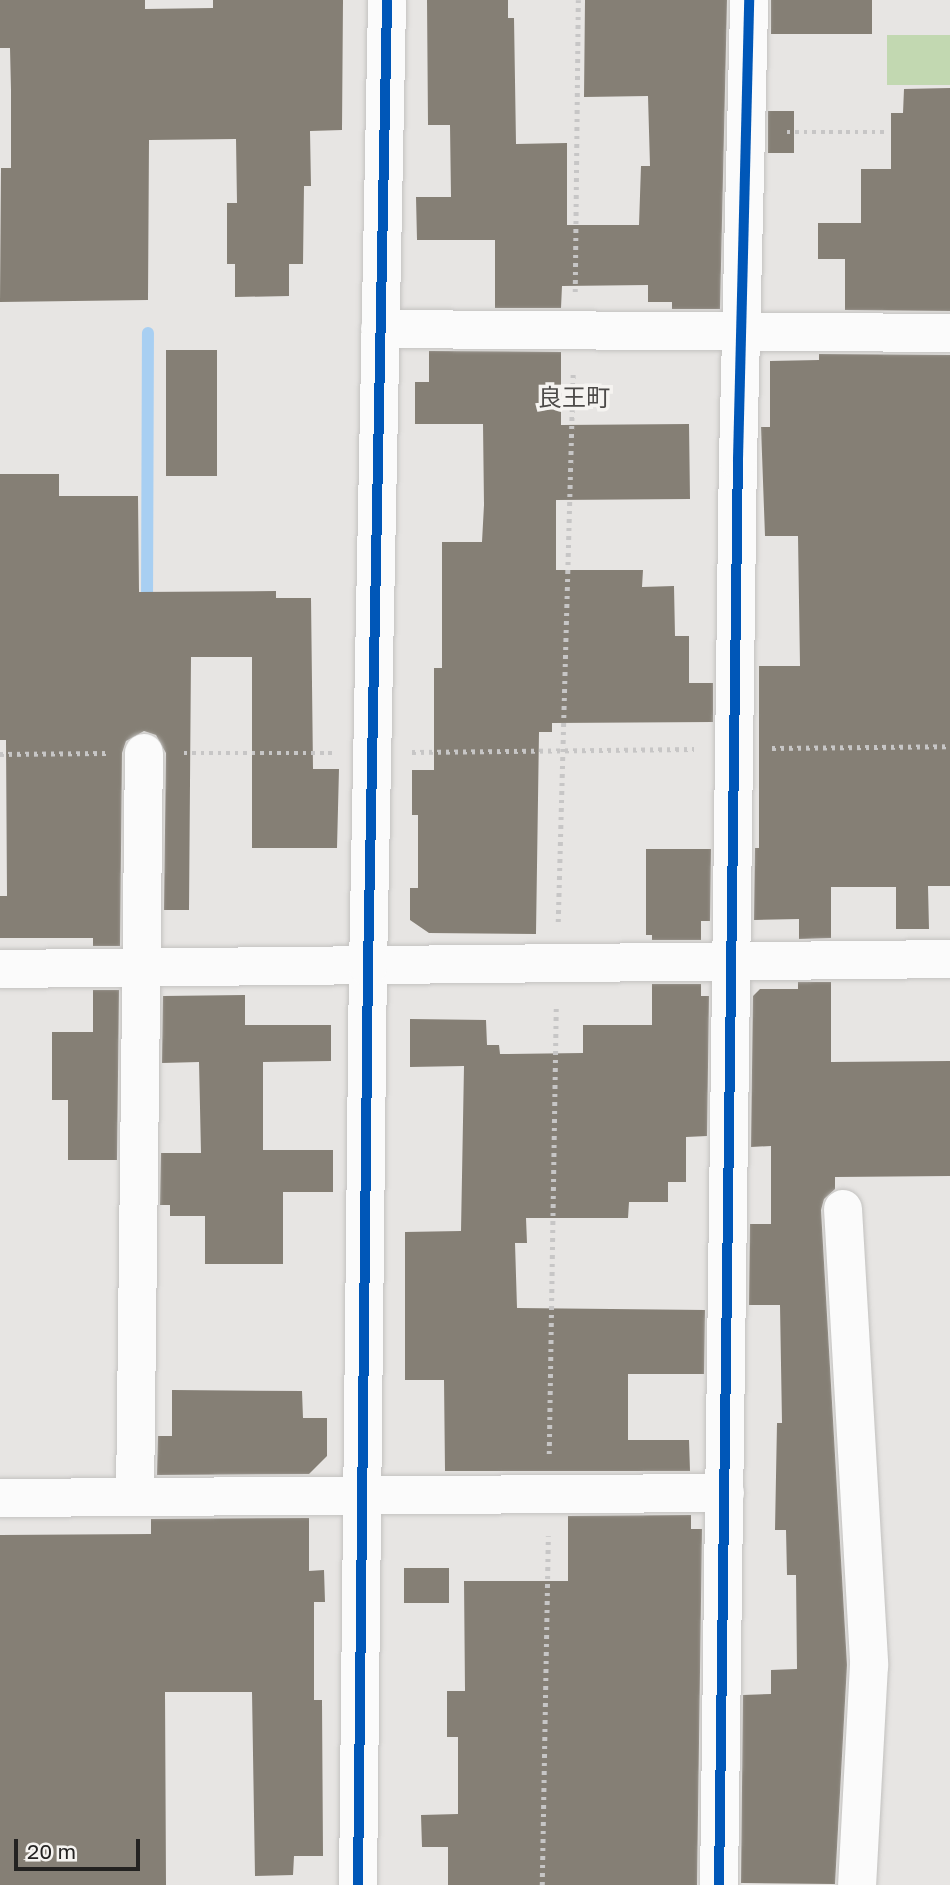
<!DOCTYPE html>
<meta charset="utf-8">
<style>
body{margin:0}
#map{position:relative;width:950px;height:1885px;overflow:hidden;background:#e7e5e3;font-family:"Golos Text","Noto Sans JP",sans-serif}
div>[style]{position:absolute}
[style*='--x']{left:calc(var(--x)*1px);top:calc(var(--y)*1px);width:calc(var(--w)*1px);rotate:calc(var(--a)*1deg)}
.green>*{inset:0;background:#c2d8b1;transform-origin:0 0}
.stream>*{height:12px;margin:-6px;padding:0 6px;transform-origin:6px;border-radius:6px;background:#a8cff2}
.building>*{inset:0;background:#857f75;transform-origin:0 0}
.path>*{height:4.5px;margin-top:-2.25px;transform-origin:0;background:repeating-linear-gradient(90deg,#c7c6c6 0 3.5px,transparent 0 8.5px)}
.roads{filter:drop-shadow(0 0 2px #c3c2c0) drop-shadow(0 0 2px #c3c2c0)}
.minor>*{height:38px;margin:-19px;padding:0 19px;transform-origin:19px;border-radius:19px;background:#fbfbfb}
.cycleway>*{height:10px;margin:-5px;padding:0 5px;transform-origin:5px;border-radius:5px;background:#0057b8}
span{translate:-50% -50%;white-space:nowrap;text-align:center;line-height:1.15;-webkit-text-stroke:7px #f5f3f0;paint-order:stroke}
.quarter-label{font-size:24px;color:#4c4a48}
.scale{position:absolute;left:14px;top:1839px;width:126px;height:32px;box-sizing:border-box;border:4px solid #232221;border-top:0;padding-left:9px;font-size:21px;line-height:24px;white-space:nowrap;color:#232221;-webkit-text-stroke:5px #f5f3f0;paint-order:stroke}
</style>
<div id="map">
<div class="green">
<div style="left:950px;top:35px;width:50px;height:63px;rotate:90deg"></div>
</div>
<div class="stream">
<div style="--x:147;--y:606;--w:273;--a:-89.8"></div>
</div>
<div class="building">
<div style="clip-path:polygon(0 0,145px 0,145px 9px,213px 8px,213px 0,343px 0,342px 130px,310px 131px,311px 186px,304px 186px,303px 264px,289px 264px,289px 296px,235px 297px,235px 264px,227px 264px,227px 203px,237px 203px,236px 139px,149px 140px,148px 300px,0 302px,1px 168px,11px 168px,11px 90px,10px 48px,0 48px)"></div>
<div style="clip-path:polygon(427px 0,508px 0,508px 18px,514px 18px,516px 144px,567px 143px,567px 225px,639px 225px,641px 166px,650px 166px,648px 96px,584px 97px,585px 0,727px 0,720px 309px,672px 309px,672px 302px,648px 302px,648px 285px,562px 286px,561px 308px,495px 308px,495px 240px,417px 240px,416px 197px,451px 197px,450px 125px,428px 125px)"></div>
<div style="left:771px;top:0;width:101px;height:34px"></div>
<div style="clip-path:polygon(950px 88px,950px 311px,845px 310px,845px 259px,818px 259px,818px 223px,861px 223px,861px 169px,891px 169px,891px 113px,903px 113px,904px 89px)"></div>
<div style="left:768px;top:111px;width:26px;height:42px"></div>
<div style="left:166px;top:350px;width:51px;height:126px"></div>
<div style="clip-path:polygon(429px 351px,561px 352px,561px 425px,689px 424px,690px 499px,556px 500px,556px 570px,643px 570px,642px 587px,674px 586px,675px 636px,689px 636px,689px 683px,713px 683px,713px 722px,552px 723px,552px 732px,539px 732px,536px 934px,429px 933px,410px 920px,410px 888px,418px 888px,418px 815px,412px 815px,412px 770px,434px 770px,434px 668px,442px 668px,442px 542px,482px 542px,484px 505px,483px 424px,415px 424px,415px 382px,429px 382px)"></div>
<div style="clip-path:polygon(819px 354px,950px 355px,950px 886px,928px 886px,929px 929px,896px 929px,896px 887px,831px 887px,831px 938px,799px 939px,799px 919px,754px 920px,755px 848px,759px 848px,759px 666px,800px 666px,798px 536px,765px 536px,761px 427px,770px 427px,770px 361px,819px 360px)"></div>
<div style="clip-path:polygon(0 474px,59px 474px,59px 496px,138px 496px,139px 592px,276px 591px,276px 598px,311px 598px,313px 769px,339px 769px,337px 848px,252px 848px,252px 657px,191px 657px,189px 910px,164px 910px,166px 753px,156px 735px,144px 731px,126px 741px,122px 753px,120px 946px,93px 946px,93px 938px,0 938px,0 896px,7px 896px,6px 740px,0 740px)"></div>
<div style="clip-path:polygon(646px 849px,711px 849px,710px 921px,701px 921px,701px 940px,652px 940px,652px 935px,646px 935px)"></div>
<div style="clip-path:polygon(798px 982px,831px 982px,831px 1062px,950px 1061px,950px 1176px,835px 1177px,835px 1189px,824px 1199px,821px 1210px,847px 1665px,835px 1884px,741px 1883px,743px 1695px,771px 1694px,771px 1670px,797px 1669px,796px 1575px,787px 1575px,786px 1530px,775px 1530px,777px 1423px,782px 1423px,780px 1305px,749px 1305px,750px 1224px,771px 1224px,771px 1146px,751px 1147px,753px 996px,760px 989px,798px 989px)"></div>
<div style="clip-path:polygon(652px 984px,701px 984px,701px 996px,709px 996px,707px 1136px,686px 1137px,686px 1182px,668px 1182px,668px 1202px,629px 1202px,628px 1218px,526px 1218px,527px 1243px,515px 1243px,517px 1308px,705px 1310px,704px 1374px,628px 1374px,628px 1440px,689px 1440px,690px 1471px,445px 1471px,444px 1380px,405px 1380px,405px 1232px,461px 1231px,464px 1066px,410px 1067px,410px 1019px,486px 1020px,487px 1045px,499px 1045px,500px 1054px,583px 1053px,583px 1025px,652px 1025px)"></div>
<div style="clip-path:polygon(93px 990px,119px 990px,117px 1160px,68px 1160px,68px 1100px,52px 1100px,52px 1032px,93px 1032px)"></div>
<div style="clip-path:polygon(245px 995px,245px 1025px,331px 1025px,331px 1061px,263px 1062px,263px 1150px,333px 1150px,333px 1192px,283px 1192px,283px 1264px,205px 1264px,205px 1216px,170px 1216px,170px 1205px,160px 1205px,161px 1153px,201px 1153px,199px 1062px,162px 1063px,163px 996px)"></div>
<div style="clip-path:polygon(172px 1390px,302px 1391px,303px 1418px,327px 1418px,327px 1456px,309px 1474px,157px 1475px,158px 1436px,172px 1436px)"></div>
<div style="clip-path:polygon(691px 1515px,691px 1529px,702px 1529px,697px 1885px,448px 1885px,448px 1847px,422px 1847px,421px 1815px,458px 1814px,458px 1737px,447px 1737px,447px 1691px,465px 1691px,464px 1581px,568px 1581px,568px 1516px)"></div>
<div style="clip-path:polygon(309px 1518px,309px 1571px,324px 1570px,325px 1602px,314px 1602px,314px 1700px,322px 1700px,323px 1856px,294px 1856px,293px 1875px,255px 1876px,252px 1692px,165px 1692px,166px 1885px,0 1885px,0 1535px,151px 1534px,151px 1519px)"></div>
<div style="left:449px;top:1568px;width:35px;height:45px;rotate:90deg"></div>
</div>
<div class="path">
<div style="--x:787;--y:132;--w:97;--a:0"></div>
<div style="--x:575;--y:292;--w:292;--a:-89.4"></div>
<div style="--x:772;--y:748;--w:178;--a:-0.6"></div>
<div style="--x:412;--y:752;--w:282;--a:-0.6"></div>
<div style="--x:184;--y:753;--w:149;--a:0"></div>
<div style="--x:0;--y:754;--w:106;--a:-0.5"></div>
<div style="--x:558;--y:922;--w:551;--a:-88.44"></div>
<div style="--x:549;--y:1454;--w:450;--a:-89.1"></div>
<div style="--x:542;--y:1885;--w:349;--a:-89"></div>
</div>
<div class="roads">
<div class="minor">
<div style="--x:380;--y:329;--w:570;--a:0.4"></div>
<div style="--x:0;--y:969;--w:950;--a:-0.6"></div>
<div style="--x:843;--y:1209;--w:457;--a:86.7"></div>
<div style="--x:869;--y:1665;--w:220;--a:93.1"></div>
<div style="--x:135;--y:1497;--w:744;--a:-89.31"></div>
<div style="--x:0;--y:1498;--w:725;--a:-0.4"></div>
<div style="--x:358;--y:1885;--w:918;--a:-89.38"></div>
<div style="--x:368;--y:967;--w:967;--a:-88.87"></div>
<div style="--x:719;--y:1885;--w:1426;--a:-89.24"></div>
<div style="--x:738;--y:459;--w:459;--a:-88.6"></div>
</div>
</div>
<div class="cycleway">
<div style="--x:358;--y:1885;--w:918;--a:-89.38"></div>
<div style="--x:368;--y:967;--w:967;--a:-88.87"></div>
<div style="--x:719;--y:1885;--w:1426;--a:-89.24"></div>
<div style="--x:738;--y:459;--w:459;--a:-88.6"></div>
</div>
<div class="quarter-label">
<span style="left:574px;top:397px">良王町</span>
</div>
<div class="scale">20 m</div>
</div>
